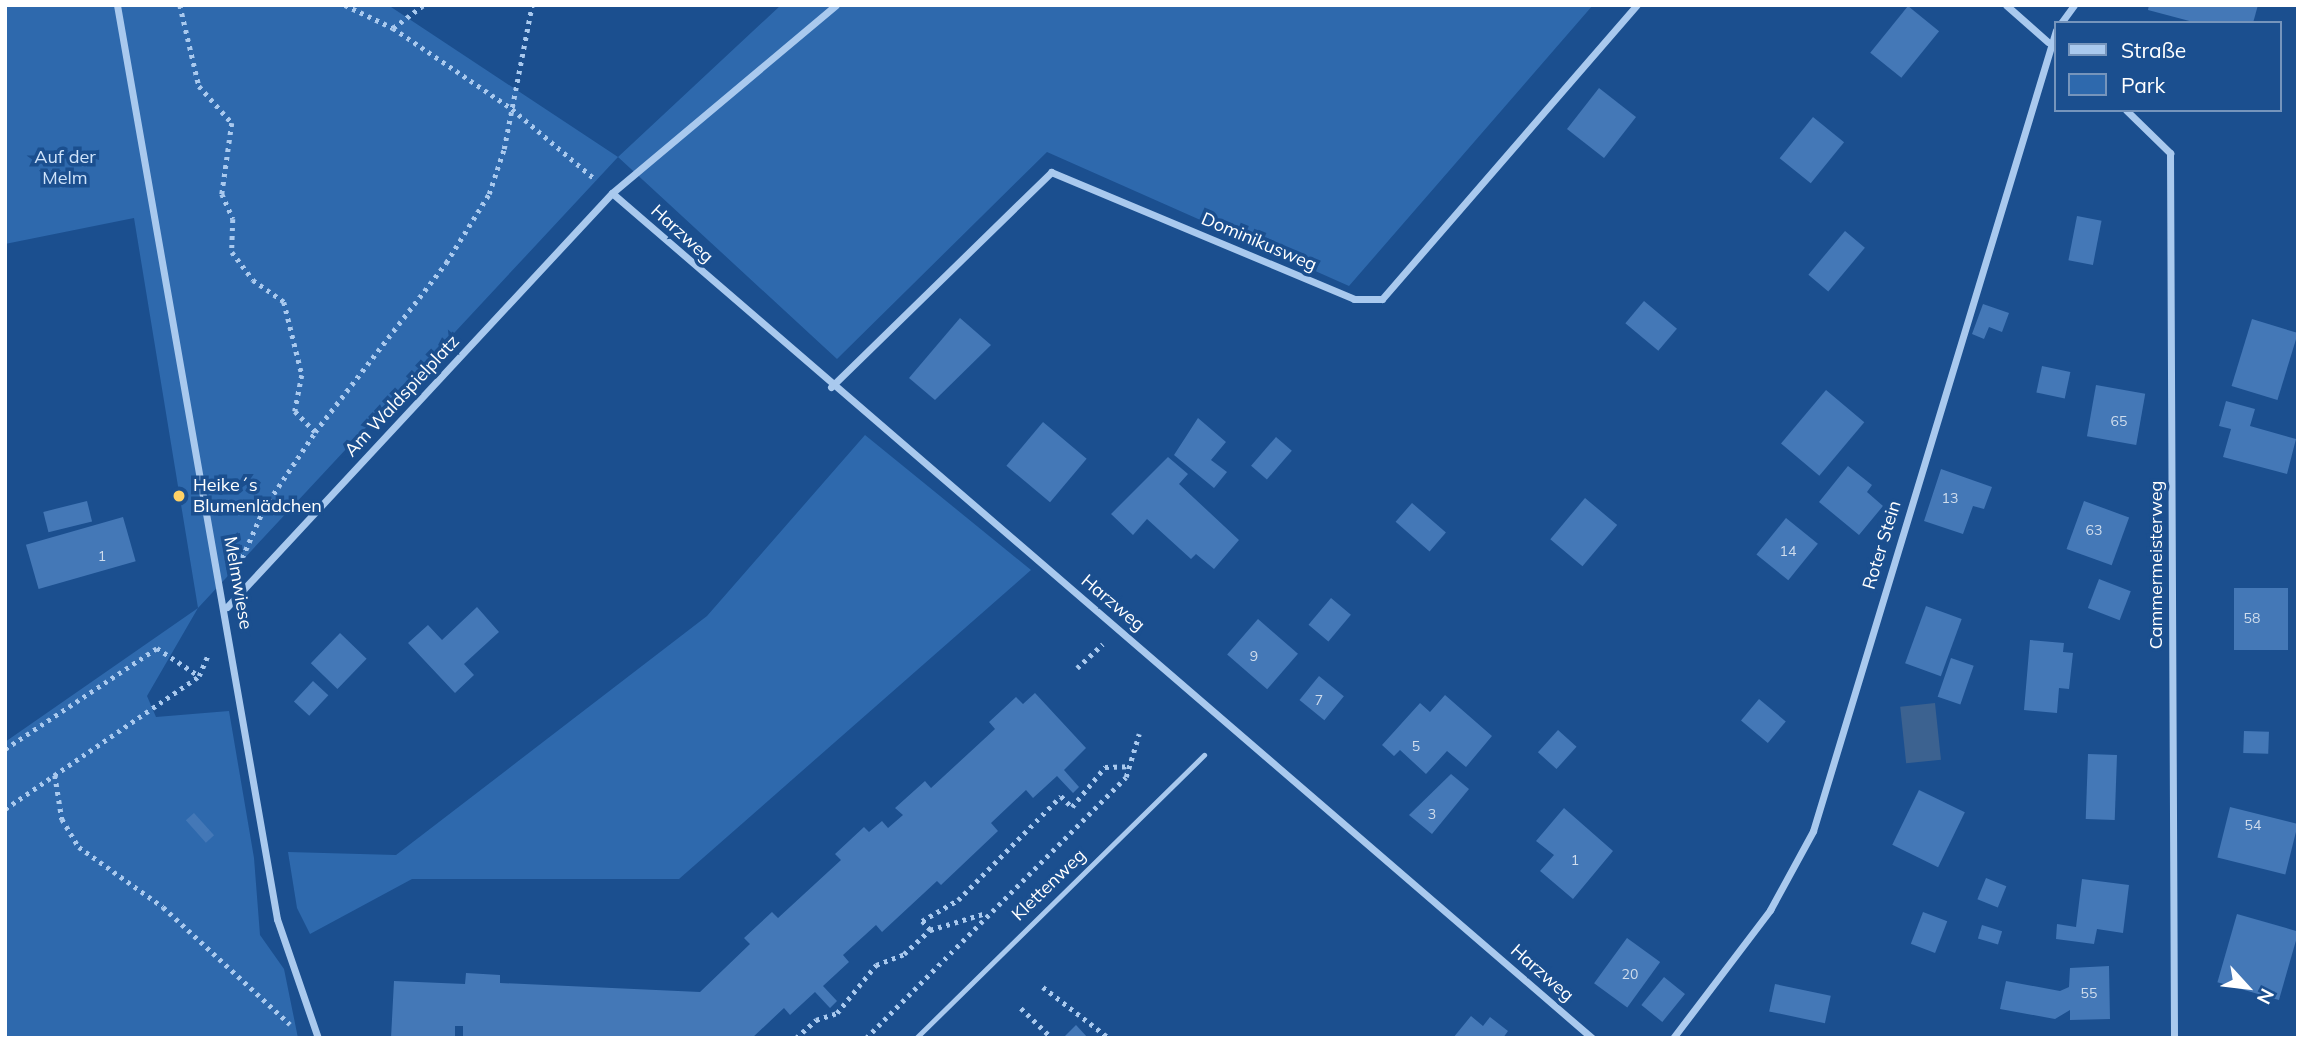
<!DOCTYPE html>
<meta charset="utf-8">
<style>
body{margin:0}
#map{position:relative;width:2303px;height:1043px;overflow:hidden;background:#1b4f8f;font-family:Mulish,sans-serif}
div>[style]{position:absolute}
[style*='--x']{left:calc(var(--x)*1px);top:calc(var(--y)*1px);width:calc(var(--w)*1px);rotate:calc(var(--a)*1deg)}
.green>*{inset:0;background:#2e69ad}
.water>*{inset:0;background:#3c6290;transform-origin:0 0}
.building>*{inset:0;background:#4478b7;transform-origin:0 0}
.path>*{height:4.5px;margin-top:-2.25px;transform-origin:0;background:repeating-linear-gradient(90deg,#a9c9ee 0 3.5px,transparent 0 8.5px)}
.lane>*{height:5px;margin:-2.5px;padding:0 2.5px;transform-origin:2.5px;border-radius:2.5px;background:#a9c9ee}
.street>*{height:7px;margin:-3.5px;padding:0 3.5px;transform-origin:3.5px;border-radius:3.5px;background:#a9c9ee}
.dots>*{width:19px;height:19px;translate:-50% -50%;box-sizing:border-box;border:4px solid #1b4f8f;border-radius:50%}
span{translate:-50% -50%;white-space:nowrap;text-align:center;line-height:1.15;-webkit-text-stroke:7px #1b4f8f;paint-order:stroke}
.number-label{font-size:14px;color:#d0dded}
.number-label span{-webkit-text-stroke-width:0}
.park-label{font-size:18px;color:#cfe3fa}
.street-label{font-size:18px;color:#fff}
.poi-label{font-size:18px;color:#fff}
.left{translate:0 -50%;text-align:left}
.frame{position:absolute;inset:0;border:7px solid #fff;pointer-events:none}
.legend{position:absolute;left:2054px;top:21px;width:228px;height:91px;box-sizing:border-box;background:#1b4f8f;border:2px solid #7695bc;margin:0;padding:9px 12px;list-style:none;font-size:21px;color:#fff}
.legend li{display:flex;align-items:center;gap:14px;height:35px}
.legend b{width:35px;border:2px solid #7695bc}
.north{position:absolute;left:2212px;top:952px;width:70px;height:70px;-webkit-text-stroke:5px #1b4f8f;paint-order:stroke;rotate:117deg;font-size:19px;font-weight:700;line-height:28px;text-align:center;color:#fff}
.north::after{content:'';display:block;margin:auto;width:24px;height:32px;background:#fff;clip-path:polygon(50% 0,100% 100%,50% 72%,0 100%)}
</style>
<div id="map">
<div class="green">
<div style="clip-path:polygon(5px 5px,388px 5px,618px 157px,781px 5px,1593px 5px,1349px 286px,1047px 152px,837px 359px,618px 157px,198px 608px,147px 696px,156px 717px,229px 711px,254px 858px,260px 935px,284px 969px,298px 1038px,5px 1038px,5px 742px,198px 608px,134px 218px,5px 244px)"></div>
<div style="clip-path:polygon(865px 435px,1031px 570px,679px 879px,412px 879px,310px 934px,297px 908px,288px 852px,396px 855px,707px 616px)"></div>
</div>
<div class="water">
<div style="left:1935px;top:703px;width:57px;height:35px;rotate:84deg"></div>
</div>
<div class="building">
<div style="clip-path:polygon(2149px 5px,2258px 5px,2253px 23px,2197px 23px,2148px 10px)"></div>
<div style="left:1908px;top:6px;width:40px;height:60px;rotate:39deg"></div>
<div style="left:1599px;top:88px;width:47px;height:52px;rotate:38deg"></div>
<div style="left:1813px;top:117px;width:40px;height:53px;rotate:39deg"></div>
<div style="left:2077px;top:216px;width:25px;height:45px;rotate:11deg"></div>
<div style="left:1845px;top:231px;width:26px;height:57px;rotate:40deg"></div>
<div style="left:1644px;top:301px;width:43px;height:29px;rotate:40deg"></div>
<div style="clip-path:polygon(1983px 304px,2009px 313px,2002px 332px,1989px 327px,1984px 339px,1972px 334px)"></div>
<div style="clip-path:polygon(960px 318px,991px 345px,935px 400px,909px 378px)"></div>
<div style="left:2252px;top:319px;width:48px;height:70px;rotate:17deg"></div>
<div style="left:2042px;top:366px;width:29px;height:27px;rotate:12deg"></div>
<div style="left:2096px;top:385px;width:50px;height:52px;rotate:10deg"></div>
<div style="left:1826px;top:390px;width:50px;height:70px;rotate:40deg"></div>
<div style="clip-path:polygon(2226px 401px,2255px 409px,2250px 426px,2296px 439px,2287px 474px,2223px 457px,2231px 429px,2219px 426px)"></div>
<div style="clip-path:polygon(1198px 418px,1226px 442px,1211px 460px,1227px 472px,1214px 488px,1174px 455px)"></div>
<div style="left:1043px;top:422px;width:57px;height:57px;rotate:40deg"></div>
<div style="left:1276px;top:437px;width:21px;height:38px;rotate:41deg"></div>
<div style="clip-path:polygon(1168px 457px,1188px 474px,1179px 484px,1239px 540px,1214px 569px,1196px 554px,1191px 559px,1147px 519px,1133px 535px,1111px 514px)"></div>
<div style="clip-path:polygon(1848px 466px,1872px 485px,1867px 492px,1883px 506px,1859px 535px,1819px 502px)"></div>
<div style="clip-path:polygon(1941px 469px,1992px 487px,1984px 509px,1973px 506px,1963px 534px,1924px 521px)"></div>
<div style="left:1585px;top:498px;width:42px;height:54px;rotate:40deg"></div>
<div style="left:87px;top:501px;width:21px;height:45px;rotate:76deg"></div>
<div style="left:2084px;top:501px;width:48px;height:51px;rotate:20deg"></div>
<div style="left:1412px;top:503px;width:45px;height:25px;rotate:41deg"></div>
<div style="left:123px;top:517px;width:46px;height:101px;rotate:74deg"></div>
<div style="left:1786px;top:518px;width:41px;height:47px;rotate:39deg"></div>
<div style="left:2099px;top:579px;width:34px;height:31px;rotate:21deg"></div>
<div style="left:2234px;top:588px;width:54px;height:62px"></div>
<div style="left:1331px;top:598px;width:26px;height:35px;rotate:40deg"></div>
<div style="left:1926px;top:606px;width:38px;height:61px;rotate:20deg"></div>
<div style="clip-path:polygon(477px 607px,499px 632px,464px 664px,474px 675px,455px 693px,408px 643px,428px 625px,442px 640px)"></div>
<div style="left:1258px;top:619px;width:53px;height:47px;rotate:41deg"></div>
<div style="left:340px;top:633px;width:37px;height:42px;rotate:44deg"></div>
<div style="clip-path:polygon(2030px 640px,2064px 643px,2063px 652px,2073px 653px,2069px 689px,2059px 688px,2057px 713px,2024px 710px)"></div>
<div style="left:1951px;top:658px;width:24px;height:41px;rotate:19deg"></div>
<div style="left:1319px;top:676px;width:32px;height:31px;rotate:39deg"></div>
<div style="left:313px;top:681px;width:21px;height:28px;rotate:43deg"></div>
<div style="clip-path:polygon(1035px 693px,1086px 748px,1064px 770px,1079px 787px,1073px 793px,1057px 776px,1033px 798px,1026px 790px,991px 823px,998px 831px,941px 885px,937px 881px,882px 932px,876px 925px,843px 955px,849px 962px,823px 986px,837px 1001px,830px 1008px,815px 992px,790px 1015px,784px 1008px,752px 1038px,498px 1038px,463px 1036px,463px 1026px,455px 1026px,455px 1038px,391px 1038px,394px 981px,465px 984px,466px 973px,500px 975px,500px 983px,700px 992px,750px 944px,744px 938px,772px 912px,778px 918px,841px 860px,835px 854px,864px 827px,869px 832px,882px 821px,888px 828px,903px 815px,895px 808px,925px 781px,931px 788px,995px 729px,989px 722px,1016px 697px,1023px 704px)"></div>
<div style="clip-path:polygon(1445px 695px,1492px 736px,1466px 767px,1447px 751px,1426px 774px,1400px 750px,1394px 756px,1382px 745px,1420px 703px,1430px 712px)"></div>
<div style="left:1759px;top:699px;width:35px;height:28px;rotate:40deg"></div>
<div style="left:1558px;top:730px;width:25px;height:30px;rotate:42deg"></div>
<div style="left:2244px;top:731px;width:25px;height:22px;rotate:2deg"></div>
<div style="left:2088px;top:754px;width:29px;height:65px;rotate:2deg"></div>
<div style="clip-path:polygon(1451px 774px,1469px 789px,1432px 834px,1409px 815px)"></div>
<div style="left:1919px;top:790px;width:51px;height:61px;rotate:26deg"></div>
<div style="left:2230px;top:807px;width:70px;height:52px;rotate:14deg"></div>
<div style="clip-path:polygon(1564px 808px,1613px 851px,1573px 899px,1540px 871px,1554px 855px,1536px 841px)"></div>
<div style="left:194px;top:813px;width:30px;height:11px;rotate:48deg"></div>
<div style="left:1986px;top:878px;width:22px;height:23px;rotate:22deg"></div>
<div style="clip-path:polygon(2082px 879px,2129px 885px,2123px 933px,2097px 929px,2094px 944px,2056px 939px,2057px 924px,2076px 927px)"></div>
<div style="left:1923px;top:912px;width:26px;height:34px;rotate:21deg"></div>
<div style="left:2237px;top:914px;width:64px;height:71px;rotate:16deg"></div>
<div style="left:1982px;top:925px;width:21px;height:14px;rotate:17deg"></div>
<div style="left:1627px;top:938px;width:41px;height:56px;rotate:36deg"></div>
<div style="clip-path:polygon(2109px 966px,2110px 1019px,2070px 1020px,2070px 1010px,2055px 1019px,2000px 1009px,2006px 981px,2060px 991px,2069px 987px,2070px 968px)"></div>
<div style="left:1664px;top:977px;width:27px;height:36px;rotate:39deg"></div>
<div style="left:1775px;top:984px;width:57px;height:28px;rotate:12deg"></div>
<div style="clip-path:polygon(1471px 1016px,1483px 1026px,1490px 1017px,1508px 1031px,1503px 1038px,1453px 1038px)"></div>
<div style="clip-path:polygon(1076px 1025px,1088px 1038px,1063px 1038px)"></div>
</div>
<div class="path">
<div style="--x:180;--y:5;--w:83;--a:76.8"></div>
<div style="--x:199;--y:86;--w:50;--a:48.3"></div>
<div style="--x:232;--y:123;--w:72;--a:98"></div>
<div style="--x:222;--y:194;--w:27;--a:66"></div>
<div style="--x:233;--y:219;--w:33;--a:92"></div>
<div style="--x:232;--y:252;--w:35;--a:53"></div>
<div style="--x:253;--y:280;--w:38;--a:35"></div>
<div style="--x:284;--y:302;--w:75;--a:76.1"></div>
<div style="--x:302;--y:375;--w:37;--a:101"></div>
<div style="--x:295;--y:411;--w:29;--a:46"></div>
<div style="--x:345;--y:5;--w:53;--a:25.6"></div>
<div style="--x:393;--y:28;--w:144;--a:34.2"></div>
<div style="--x:512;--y:109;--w:110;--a:40.2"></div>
<div style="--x:393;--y:28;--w:39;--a:-37"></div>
<div style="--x:242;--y:558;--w:55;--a:-66.3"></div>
<div style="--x:264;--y:508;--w:92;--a:-56.1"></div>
<div style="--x:315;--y:432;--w:214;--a:-52.2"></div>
<div style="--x:446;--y:263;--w:81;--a:-58.1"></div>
<div style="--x:489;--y:194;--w:47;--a:-71.6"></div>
<div style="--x:504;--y:149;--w:147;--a:-79"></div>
<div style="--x:1077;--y:668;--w:35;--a:-43"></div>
<div style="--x:5;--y:749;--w:182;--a:-33.6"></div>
<div style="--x:157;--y:648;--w:50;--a:33.7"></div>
<div style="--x:55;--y:775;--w:45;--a:81"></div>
<div style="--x:62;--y:819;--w:33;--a:59"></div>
<div style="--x:79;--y:847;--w:103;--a:35.5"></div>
<div style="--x:163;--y:907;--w:173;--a:42.7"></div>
<div style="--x:5;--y:809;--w:235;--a:-34.4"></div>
<div style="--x:199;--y:676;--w:23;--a:-67"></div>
<div style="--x:930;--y:930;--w:59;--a:-16.9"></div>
<div style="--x:1043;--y:987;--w:83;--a:37.7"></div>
<div style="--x:1021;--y:1008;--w:43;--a:44.1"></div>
<div style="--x:796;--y:1038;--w:27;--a:-42"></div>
<div style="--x:816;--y:1020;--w:22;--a:-18"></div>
<div style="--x:837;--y:1013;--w:62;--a:-50.9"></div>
<div style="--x:876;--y:965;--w:30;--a:-21"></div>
<div style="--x:904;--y:954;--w:35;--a:-43"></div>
<div style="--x:930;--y:930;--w:12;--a:-132"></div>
<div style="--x:922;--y:921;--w:42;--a:-30.3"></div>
<div style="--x:958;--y:900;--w:146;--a:-45.3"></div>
<div style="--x:1061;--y:796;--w:16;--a:45"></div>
<div style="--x:1072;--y:807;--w:52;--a:-50.5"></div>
<div style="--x:1105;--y:767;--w:25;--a:-2"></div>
<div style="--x:866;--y:1038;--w:368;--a:-45.1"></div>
<div style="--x:1126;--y:777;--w:45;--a:-73.2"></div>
</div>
<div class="lane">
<div style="--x:916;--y:1038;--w:404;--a:-44.5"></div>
</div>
<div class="street">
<div style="--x:117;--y:5;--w:928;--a:80.07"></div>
<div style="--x:277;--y:919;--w:126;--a:71"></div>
<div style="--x:2006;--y:5;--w:56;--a:41.4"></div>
<div style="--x:2061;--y:23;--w:22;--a:-54"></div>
<div style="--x:2126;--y:110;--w:62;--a:44.3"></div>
<div style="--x:2170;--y:153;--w:885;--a:89.74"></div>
<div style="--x:612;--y:193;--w:1294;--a:40.77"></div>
<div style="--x:831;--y:387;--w:308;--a:-44.3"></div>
<div style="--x:1051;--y:172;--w:329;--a:22.7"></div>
<div style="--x:1354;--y:299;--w:28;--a:0"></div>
<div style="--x:1382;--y:299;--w:389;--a:-49.1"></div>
<div style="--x:227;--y:607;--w:565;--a:-47.08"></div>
<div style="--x:612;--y:193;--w:292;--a:-40"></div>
<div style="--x:1673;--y:1038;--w:161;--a:-52.8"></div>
<div style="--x:1770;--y:910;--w:90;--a:-61.4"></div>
<div style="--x:1813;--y:831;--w:837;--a:-73.12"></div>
</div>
<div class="dots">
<div style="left:179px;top:496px;background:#ffd166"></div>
</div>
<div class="number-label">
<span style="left:2119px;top:421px">65</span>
<span style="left:1950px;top:498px">13</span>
<span style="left:2094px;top:530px">63</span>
<span style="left:1788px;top:551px">14</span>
<span style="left:102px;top:556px">1</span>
<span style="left:2252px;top:618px">58</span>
<span style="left:1254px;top:656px">9</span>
<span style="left:1319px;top:700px">7</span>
<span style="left:1416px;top:746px">5</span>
<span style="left:1432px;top:814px">3</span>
<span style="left:2253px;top:825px">54</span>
<span style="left:1575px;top:860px">1</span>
<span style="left:1630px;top:974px">20</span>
<span style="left:2089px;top:993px">55</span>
</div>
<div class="park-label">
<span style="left:65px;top:168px">Auf der<br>Melm</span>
</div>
<div class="street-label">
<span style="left:682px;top:234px;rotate:42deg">Harzweg</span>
<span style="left:1259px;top:242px;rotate:23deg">Dominikusweg</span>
<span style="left:402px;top:396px;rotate:-47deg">Am Waldspielplatz</span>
<span style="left:1882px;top:545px;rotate:-73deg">Roter Stein</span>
<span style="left:2156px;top:565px;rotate:-90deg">Cammermeisterweg</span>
<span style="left:238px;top:583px;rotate:80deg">Melmwiese</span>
<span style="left:1113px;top:603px;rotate:40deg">Harzweg</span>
<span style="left:1049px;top:885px;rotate:-44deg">Klettenweg</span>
<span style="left:1542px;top:973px;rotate:41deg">Harzweg</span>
</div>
<div class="poi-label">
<span class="left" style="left:193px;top:496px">Heike´s<br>Blumenlädchen</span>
</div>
<div class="frame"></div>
<ul class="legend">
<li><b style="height:9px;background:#a9c9ee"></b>Straße</li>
<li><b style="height:19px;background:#2e69ad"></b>Park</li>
</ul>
<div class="north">N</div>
</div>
